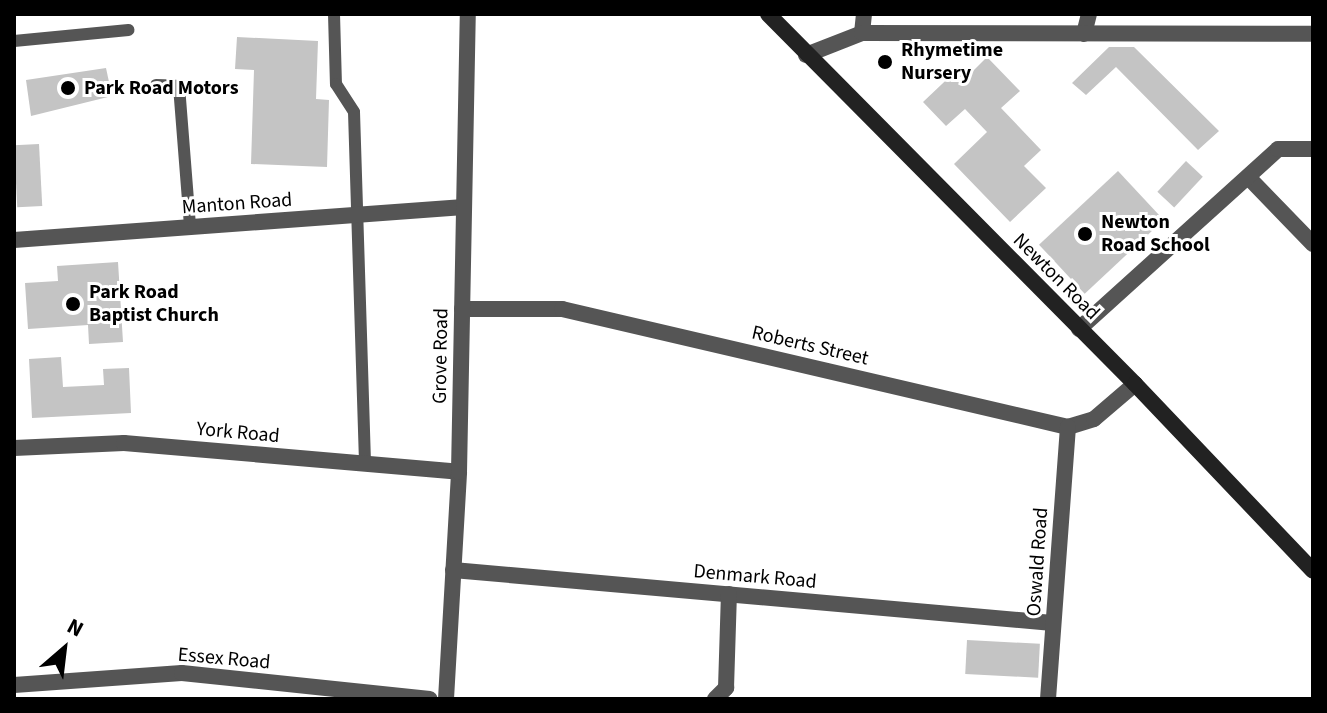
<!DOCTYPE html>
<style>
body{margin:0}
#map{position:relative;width:1327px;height:713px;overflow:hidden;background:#fff;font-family:"Source Sans 3",sans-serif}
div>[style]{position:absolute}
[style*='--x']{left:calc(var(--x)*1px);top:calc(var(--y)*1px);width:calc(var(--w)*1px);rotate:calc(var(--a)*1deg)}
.building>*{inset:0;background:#c4c4c4;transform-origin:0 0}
.lane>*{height:12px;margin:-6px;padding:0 6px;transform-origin:6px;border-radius:6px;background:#555}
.street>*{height:16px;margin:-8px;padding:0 8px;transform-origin:8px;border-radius:8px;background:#555}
.secondary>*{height:16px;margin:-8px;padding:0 8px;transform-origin:8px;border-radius:8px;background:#222}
.dots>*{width:22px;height:22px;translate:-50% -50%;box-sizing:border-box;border:4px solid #fff;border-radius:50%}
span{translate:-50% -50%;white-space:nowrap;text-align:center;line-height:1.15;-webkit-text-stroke:6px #fff;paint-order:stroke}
.poi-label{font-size:20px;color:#000;font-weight:700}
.left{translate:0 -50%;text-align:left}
.street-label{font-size:20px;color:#000}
.frame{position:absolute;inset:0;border:16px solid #000;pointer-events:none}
.north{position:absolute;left:24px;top:609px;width:80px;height:80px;-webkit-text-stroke:6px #fff;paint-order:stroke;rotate:28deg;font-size:22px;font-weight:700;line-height:32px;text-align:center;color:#000}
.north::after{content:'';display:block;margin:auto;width:28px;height:36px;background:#000;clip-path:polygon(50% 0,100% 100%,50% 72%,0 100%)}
</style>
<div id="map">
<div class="building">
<div style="clip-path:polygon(237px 37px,318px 41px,316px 99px,329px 100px,327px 167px,251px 164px,254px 70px,235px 69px)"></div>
<div style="clip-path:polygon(1109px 47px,1134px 47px,1219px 131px,1198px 150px,1116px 67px,1086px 95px,1072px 83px)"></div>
<div style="clip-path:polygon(987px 57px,1020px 91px,1001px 108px,1041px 150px,1024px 166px,1046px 188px,1010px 222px,954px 164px,987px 132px,965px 109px,946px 126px,923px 102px,961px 66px,969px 75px)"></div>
<div style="clip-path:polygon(106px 68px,112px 96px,31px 116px,26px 80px)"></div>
<div style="left:39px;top:144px;width:62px;height:25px;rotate:87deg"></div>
<div style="left:1186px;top:161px;width:23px;height:42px;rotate:43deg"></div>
<div style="left:1118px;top:171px;width:67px;height:108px;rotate:47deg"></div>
<div style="clip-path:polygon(118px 262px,123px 342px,89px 344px,88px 325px,28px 329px,25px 283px,58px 281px,57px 266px)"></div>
<div style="clip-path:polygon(61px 357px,63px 387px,104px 385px,103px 369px,129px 368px,131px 413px,32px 418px,29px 359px)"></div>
<div style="left:967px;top:640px;width:73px;height:34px;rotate:3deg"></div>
</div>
<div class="lane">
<div style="--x:334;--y:14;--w:70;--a:88.4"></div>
<div style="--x:336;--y:84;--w:33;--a:57"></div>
<div style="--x:354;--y:112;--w:352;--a:88.2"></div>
<div style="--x:14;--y:41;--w:115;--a:-5.5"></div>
<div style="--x:156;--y:85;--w:23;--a:2"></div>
<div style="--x:179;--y:86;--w:141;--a:85.5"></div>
</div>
<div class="street">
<div style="--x:862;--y:33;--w:19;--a:-84"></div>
<div style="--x:1084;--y:34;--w:21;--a:-76"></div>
<div style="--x:806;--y:55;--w:60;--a:-21.4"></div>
<div style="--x:862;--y:33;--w:451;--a:0.1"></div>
<div style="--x:1249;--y:178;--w:92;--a:45.9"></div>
<div style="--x:14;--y:240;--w:451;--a:-4.2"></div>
<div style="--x:462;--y:309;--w:100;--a:0"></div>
<div style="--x:562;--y:309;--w:520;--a:13.13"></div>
<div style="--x:1068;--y:427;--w:27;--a:-17"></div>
<div style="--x:1094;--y:419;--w:54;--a:-40.5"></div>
<div style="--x:1079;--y:329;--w:268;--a:-42.1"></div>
<div style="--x:1278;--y:149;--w:35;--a:0"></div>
<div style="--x:14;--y:448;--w:110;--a:-2.6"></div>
<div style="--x:124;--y:443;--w:336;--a:4.9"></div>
<div style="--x:453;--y:570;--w:602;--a:5.05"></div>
<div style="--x:14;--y:685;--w:168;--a:-4.1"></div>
<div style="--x:182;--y:673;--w:249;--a:6"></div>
<div style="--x:446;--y:699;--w:227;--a:-86.7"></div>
<div style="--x:459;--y:472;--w:458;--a:-88.9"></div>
<div style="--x:715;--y:699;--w:16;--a:-45"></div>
<div style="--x:726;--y:688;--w:94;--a:-88.2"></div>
<div style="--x:1048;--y:699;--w:273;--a:-85.8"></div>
</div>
<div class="secondary">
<div style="--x:768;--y:14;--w:521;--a:45.23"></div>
<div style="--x:1135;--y:384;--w:258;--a:46.4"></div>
</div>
<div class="dots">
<div style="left:885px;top:62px;background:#000"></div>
<div style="left:68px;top:88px;background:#000"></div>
<div style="left:1085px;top:234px;background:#000"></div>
<div style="left:73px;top:304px;background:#000"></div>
</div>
<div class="poi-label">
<span class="left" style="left:901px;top:62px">Rhymetime<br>Nursery</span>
<span class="left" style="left:84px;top:88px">Park Road Motors</span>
<span class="left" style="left:1101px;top:234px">Newton<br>Road School</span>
<span class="left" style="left:89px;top:304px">Park Road<br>Baptist Church</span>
</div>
<div class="street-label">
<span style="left:237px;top:204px;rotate:-4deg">Manton Road</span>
<span style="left:1056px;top:277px;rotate:45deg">Newton Road</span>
<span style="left:810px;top:346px;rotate:13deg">Roberts Street</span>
<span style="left:441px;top:356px;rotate:-89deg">Grove Road</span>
<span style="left:238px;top:433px;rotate:5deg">York Road</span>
<span style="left:1038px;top:562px;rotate:-86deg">Oswald Road</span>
<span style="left:755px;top:577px;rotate:5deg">Denmark Road</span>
<span style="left:224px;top:659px;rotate:5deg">Essex Road</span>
</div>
<div class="frame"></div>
<div class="north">N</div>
</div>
